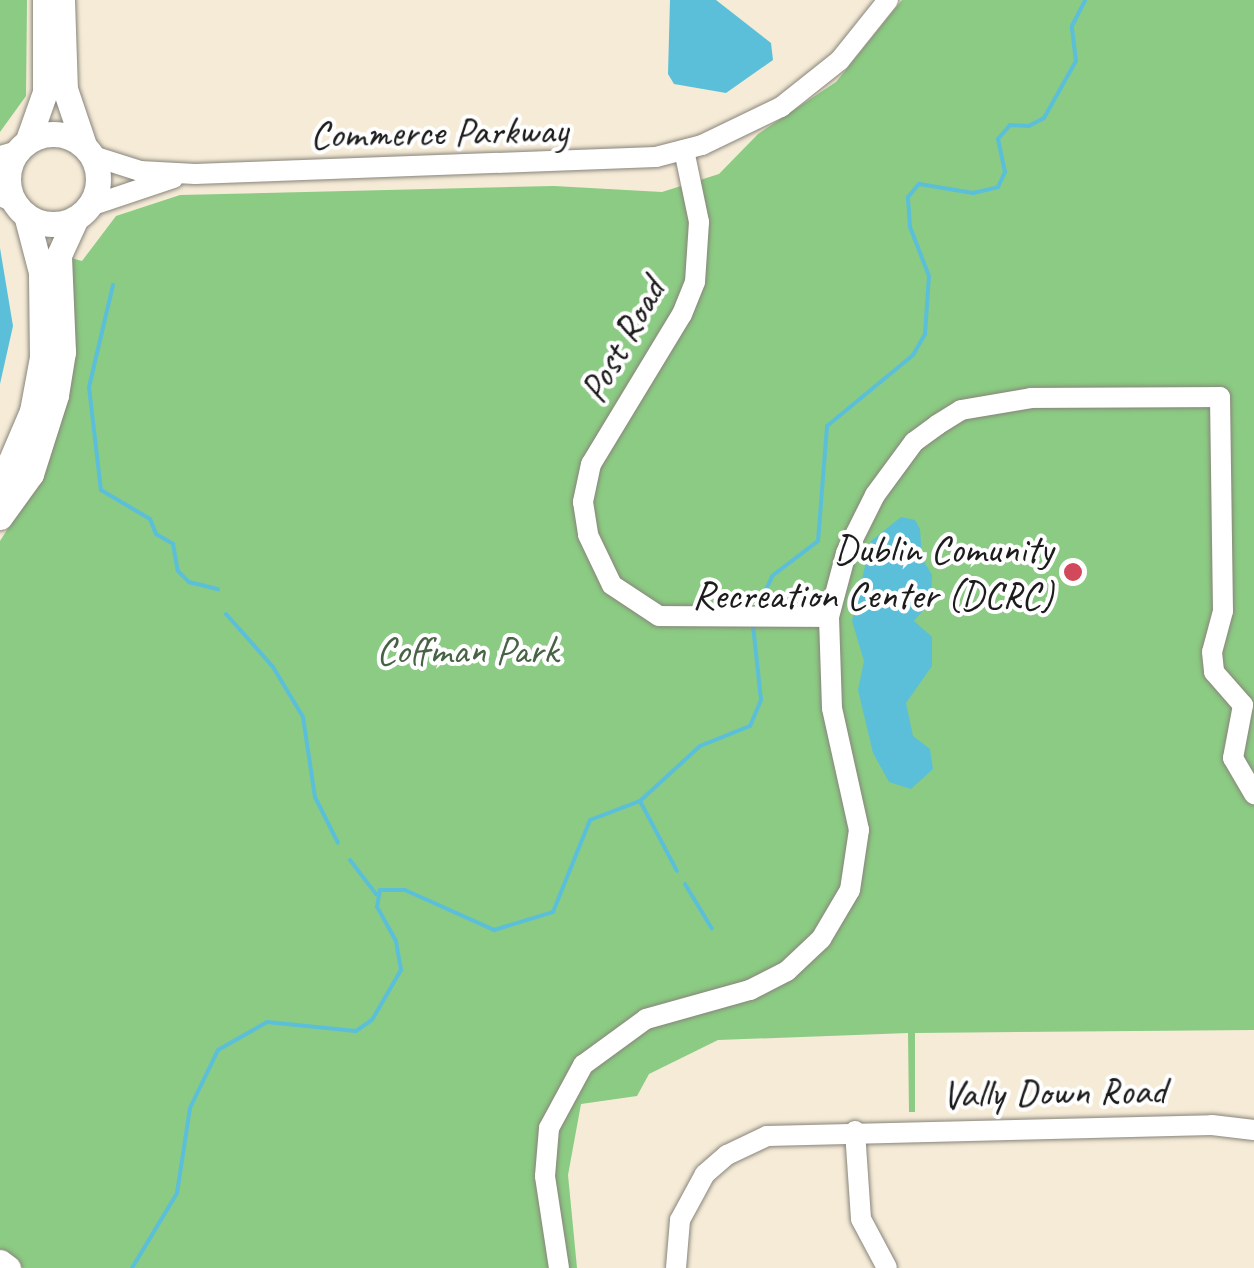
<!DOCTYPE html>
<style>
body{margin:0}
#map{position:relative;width:1254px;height:1268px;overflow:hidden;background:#f5ebd7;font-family:Caveat,sans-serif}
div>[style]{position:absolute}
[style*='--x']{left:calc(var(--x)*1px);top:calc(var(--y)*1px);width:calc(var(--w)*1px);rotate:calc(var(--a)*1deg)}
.green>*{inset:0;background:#8bcb83}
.water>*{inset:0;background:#5bbfd9}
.stream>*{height:4px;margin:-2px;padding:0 2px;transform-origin:2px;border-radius:2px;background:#5bbfd9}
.roads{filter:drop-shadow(0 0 2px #88847a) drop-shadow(0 0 2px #88847a)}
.minor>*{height:20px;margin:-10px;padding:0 10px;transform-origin:10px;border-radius:10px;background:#fff}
.major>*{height:25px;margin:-12.5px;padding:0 12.5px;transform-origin:12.5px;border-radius:12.5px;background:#fff}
.major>.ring{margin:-12.5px;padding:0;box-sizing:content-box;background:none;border:25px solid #fff;border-radius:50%}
.dots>*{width:28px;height:28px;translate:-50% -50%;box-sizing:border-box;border:5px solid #fff;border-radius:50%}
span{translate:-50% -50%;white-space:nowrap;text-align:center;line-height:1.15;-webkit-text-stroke:8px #fff;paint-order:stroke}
.street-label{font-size:40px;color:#1c1c1c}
.poi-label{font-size:40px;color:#1c1c1c}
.right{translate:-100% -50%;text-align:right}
.park-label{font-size:40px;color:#486245}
</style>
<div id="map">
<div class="green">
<div style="clip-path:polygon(0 0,27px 0,26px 96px,0 132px)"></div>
<div style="clip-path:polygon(902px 0,1254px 0,1254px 1030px,915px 1033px,915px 1112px,909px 1112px,908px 1033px,718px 1040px,649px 1074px,637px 1096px,581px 1104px,568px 1175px,577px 1268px,23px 1268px,0 1251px,0 541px,31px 492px,74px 351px,71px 258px,82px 261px,116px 216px,180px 195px,554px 186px,662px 192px,719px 174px,758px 134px,836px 82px)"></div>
</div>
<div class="water">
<div style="clip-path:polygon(670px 0,716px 0,771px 43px,773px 60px,726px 93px,674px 84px,668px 74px)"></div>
<div style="clip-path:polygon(0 248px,13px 326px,0 384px)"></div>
<div style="clip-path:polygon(901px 517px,915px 520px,920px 529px,922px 558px,932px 575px,931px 601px,914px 621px,932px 637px,932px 666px,906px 703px,913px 736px,930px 749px,933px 769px,911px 789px,889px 782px,873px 753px,858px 690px,864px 661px,852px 621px,871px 541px)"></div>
</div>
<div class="stream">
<div style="--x:113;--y:285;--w:105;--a:103.2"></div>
<div style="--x:89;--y:387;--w:104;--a:83.4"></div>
<div style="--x:101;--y:490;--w:57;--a:30.6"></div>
<div style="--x:150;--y:519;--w:16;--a:68"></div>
<div style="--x:156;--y:534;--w:20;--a:30"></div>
<div style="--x:173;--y:544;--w:27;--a:80"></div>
<div style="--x:178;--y:571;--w:16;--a:45"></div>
<div style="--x:189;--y:582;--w:30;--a:14"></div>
<div style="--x:756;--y:611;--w:38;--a:-65"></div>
<div style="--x:772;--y:576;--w:58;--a:-37.3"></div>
<div style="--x:818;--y:541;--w:115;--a:-85.5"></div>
<div style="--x:827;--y:426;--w:112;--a:-39.5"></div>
<div style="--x:913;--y:355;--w:24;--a:-60"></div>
<div style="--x:925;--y:334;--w:58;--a:-86.1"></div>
<div style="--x:929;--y:276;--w:53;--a:-111.2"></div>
<div style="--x:910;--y:227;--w:30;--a:-94"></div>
<div style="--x:908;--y:197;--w:17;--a:-50"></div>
<div style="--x:919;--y:184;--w:55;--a:9.5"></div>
<div style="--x:973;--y:193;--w:26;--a:-13"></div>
<div style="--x:998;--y:187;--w:17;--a:-65"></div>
<div style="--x:1005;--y:172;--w:34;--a:-102"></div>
<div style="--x:998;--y:139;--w:18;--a:-49"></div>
<div style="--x:1010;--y:125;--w:19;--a:3"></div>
<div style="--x:1029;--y:126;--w:17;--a:-28"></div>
<div style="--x:1044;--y:118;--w:65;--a:-60.7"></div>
<div style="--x:1076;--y:61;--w:35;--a:-97"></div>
<div style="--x:1072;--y:26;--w:29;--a:-63"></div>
<div style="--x:226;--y:614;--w:71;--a:48.4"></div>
<div style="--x:273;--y:667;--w:58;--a:59"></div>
<div style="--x:303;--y:717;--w:81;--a:81.5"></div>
<div style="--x:315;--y:797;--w:51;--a:63.4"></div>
<div style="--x:640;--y:801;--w:79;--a:62.1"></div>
<div style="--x:350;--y:860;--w:43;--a:52.6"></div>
<div style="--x:685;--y:884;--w:52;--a:59"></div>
<div style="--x:132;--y:1268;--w:87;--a:-59"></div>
<div style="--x:177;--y:1193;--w:86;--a:-81.3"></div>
<div style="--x:190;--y:1108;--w:64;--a:-64.2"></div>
<div style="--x:218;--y:1050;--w:56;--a:-29.7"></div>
<div style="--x:267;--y:1022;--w:89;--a:5.8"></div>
<div style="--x:356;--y:1031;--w:19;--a:-35"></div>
<div style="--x:372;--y:1020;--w:58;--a:-59.9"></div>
<div style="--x:401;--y:970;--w:29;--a:-100"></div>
<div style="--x:396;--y:941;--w:39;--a:-119"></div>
<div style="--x:377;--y:907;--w:17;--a:-80"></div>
<div style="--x:380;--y:890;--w:25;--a:0"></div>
<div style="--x:405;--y:890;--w:98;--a:24.2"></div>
<div style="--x:494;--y:930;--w:62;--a:-17"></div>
<div style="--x:553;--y:912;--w:99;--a:-68.1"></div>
<div style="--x:590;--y:820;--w:53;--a:-20.8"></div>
<div style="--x:640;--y:801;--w:81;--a:-42.5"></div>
<div style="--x:700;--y:746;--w:54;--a:-21.8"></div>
<div style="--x:750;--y:726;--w:28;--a:-67"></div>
<div style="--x:761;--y:700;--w:75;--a:-96.1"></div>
</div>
<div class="roads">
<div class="minor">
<div style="--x:684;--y:150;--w:74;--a:78.2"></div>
<div style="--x:699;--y:222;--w:60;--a:93.8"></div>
<div style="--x:695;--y:282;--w:35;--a:112"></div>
<div style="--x:682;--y:314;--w:175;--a:121.2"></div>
<div style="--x:591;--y:464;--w:39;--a:102"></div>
<div style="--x:583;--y:502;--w:33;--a:81"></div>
<div style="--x:588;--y:535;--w:55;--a:64.4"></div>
<div style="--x:612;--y:585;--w:56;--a:33.4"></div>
<div style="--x:659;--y:616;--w:170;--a:0.3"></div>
<div style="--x:0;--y:156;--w:18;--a:-16"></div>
<div style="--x:93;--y:156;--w:49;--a:17.7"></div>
<div style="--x:140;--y:171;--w:55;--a:3.1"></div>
<div style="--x:195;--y:174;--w:461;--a:-2.1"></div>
<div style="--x:656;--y:157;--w:48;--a:-14.6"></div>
<div style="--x:702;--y:145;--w:88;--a:-25.7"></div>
<div style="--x:781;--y:107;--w:75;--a:-38.5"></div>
<div style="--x:840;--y:60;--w:77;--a:-51.3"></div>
<div style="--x:0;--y:196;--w:15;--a:23"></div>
<div style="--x:90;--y:206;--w:88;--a:-18.6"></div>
<div style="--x:855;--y:1131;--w:88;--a:86.1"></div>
<div style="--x:861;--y:1219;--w:55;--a:62"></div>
<div style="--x:559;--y:1268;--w:93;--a:-98.7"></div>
<div style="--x:545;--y:1176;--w:48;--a:-85.2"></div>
<div style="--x:549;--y:1128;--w:72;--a:-61.6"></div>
<div style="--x:583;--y:1065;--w:78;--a:-36.1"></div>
<div style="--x:646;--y:1019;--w:108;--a:-15.6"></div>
<div style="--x:750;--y:990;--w:42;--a:-27.2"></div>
<div style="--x:787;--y:971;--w:47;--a:-43.3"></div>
<div style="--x:821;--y:939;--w:57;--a:-59.4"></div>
<div style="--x:850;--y:890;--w:61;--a:-81.5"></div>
<div style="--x:859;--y:830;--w:125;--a:-102.5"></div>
<div style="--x:832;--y:708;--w:91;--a:-91.9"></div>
<div style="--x:829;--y:617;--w:66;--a:-75.1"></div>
<div style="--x:846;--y:553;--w:65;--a:-63.4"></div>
<div style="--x:875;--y:495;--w:66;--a:-53.7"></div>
<div style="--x:914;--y:442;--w:29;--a:-36"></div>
<div style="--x:937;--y:425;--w:28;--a:-32"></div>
<div style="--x:961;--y:410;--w:71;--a:-9.7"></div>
<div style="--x:1031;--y:398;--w:189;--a:-0.3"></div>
<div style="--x:1220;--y:397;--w:214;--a:89.2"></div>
<div style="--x:1223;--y:611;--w:42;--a:105"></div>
<div style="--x:1212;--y:652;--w:20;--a:84"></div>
<div style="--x:1214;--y:672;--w:44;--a:48.7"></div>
<div style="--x:1243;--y:705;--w:54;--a:100.7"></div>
<div style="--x:1233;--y:758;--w:42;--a:59.7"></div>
<div style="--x:676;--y:1268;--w:48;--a:-85.2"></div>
<div style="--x:680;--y:1220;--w:52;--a:-61.5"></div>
<div style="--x:705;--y:1174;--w:29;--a:-41"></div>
<div style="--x:727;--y:1155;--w:44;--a:-25.4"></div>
<div style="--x:767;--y:1136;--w:445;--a:-1.4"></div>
<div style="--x:1212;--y:1125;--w:42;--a:6.8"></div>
</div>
<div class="major">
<div style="--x:62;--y:0;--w:89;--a:88.1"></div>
<div style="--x:65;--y:89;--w:59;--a:71.3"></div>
<div class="ring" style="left:8px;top:134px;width:65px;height:65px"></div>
<div style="--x:28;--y:140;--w:51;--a:-70.5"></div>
<div style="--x:45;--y:92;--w:92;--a:-90"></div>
<div style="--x:0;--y:486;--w:82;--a:-66.9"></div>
<div style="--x:32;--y:411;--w:55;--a:-79.5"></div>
<div style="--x:42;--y:357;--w:85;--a:-90.7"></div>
<div style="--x:41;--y:272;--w:59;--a:-104.7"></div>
<div style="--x:0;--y:517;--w:53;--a:-54.2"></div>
<div style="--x:31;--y:474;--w:83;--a:-72.4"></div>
<div style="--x:56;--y:395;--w:44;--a:-80.8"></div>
<div style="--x:63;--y:352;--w:97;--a:-92.4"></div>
<div style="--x:59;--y:255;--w:41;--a:-65.3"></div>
<div style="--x:0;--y:1262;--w:10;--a:37"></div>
</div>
</div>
<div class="dots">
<div style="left:1073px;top:572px;background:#d1495b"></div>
</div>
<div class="street-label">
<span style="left:439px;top:132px;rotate:-1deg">Commerce Parkway</span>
<span style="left:622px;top:340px;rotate:-61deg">Post Road</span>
<span style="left:1054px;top:1092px;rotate:-1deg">Vally Down Road</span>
</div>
<div class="poi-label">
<span class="right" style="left:1053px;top:572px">Dublin Comunity<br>Recreation Center (DCRC)</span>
</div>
<div class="park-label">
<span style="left:467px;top:650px">Coffman Park</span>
</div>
</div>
